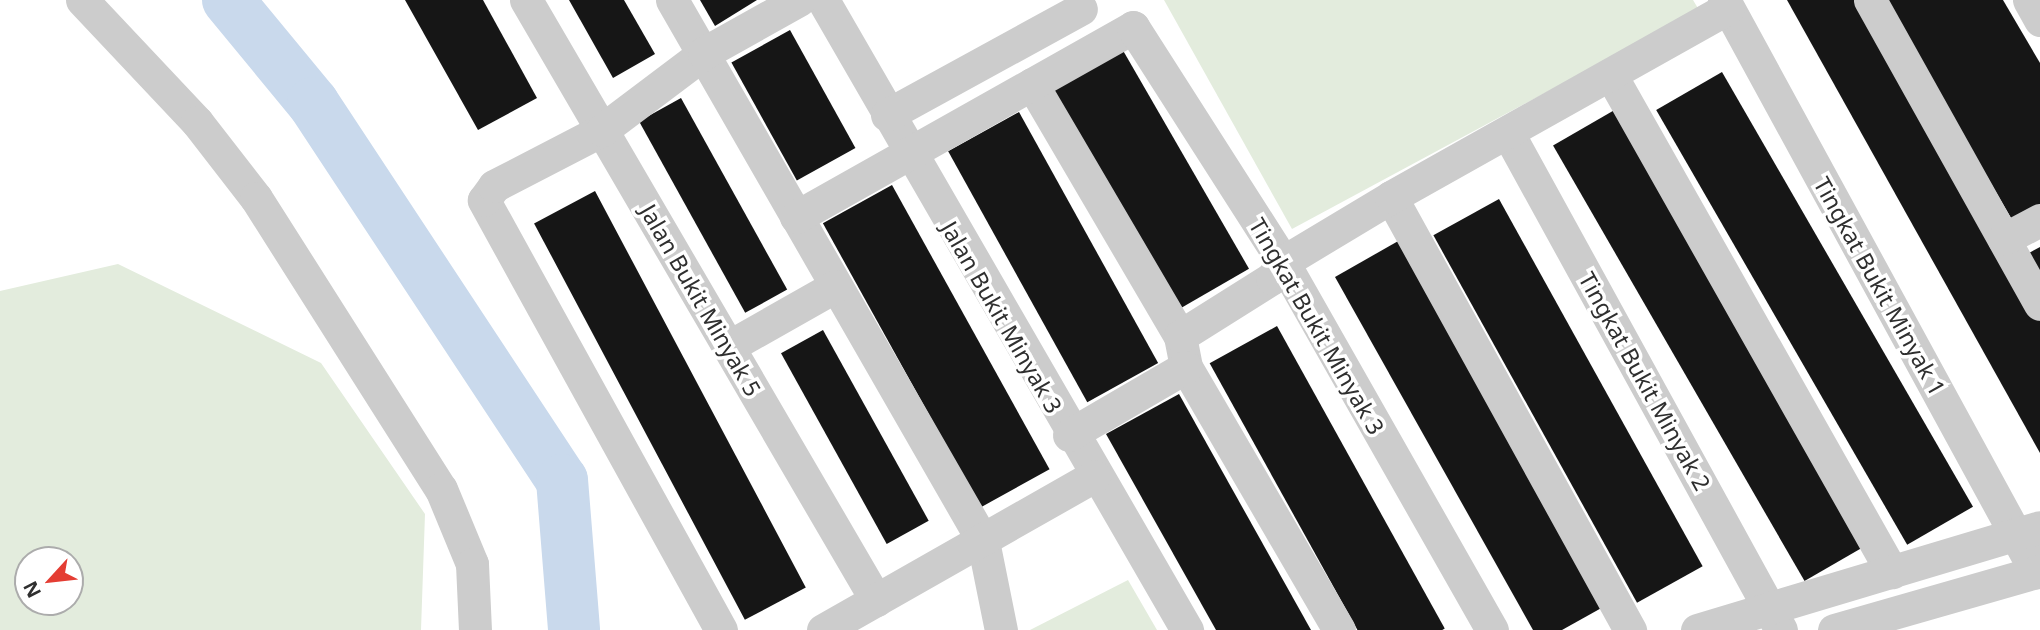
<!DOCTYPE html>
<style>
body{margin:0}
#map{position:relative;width:2040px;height:630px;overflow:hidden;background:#fff;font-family:"Noto Sans",sans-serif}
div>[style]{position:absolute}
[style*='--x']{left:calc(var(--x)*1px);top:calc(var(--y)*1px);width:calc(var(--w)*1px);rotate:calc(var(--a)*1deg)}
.green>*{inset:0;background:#e3ecdd}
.river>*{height:52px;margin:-26px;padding:0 26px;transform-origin:26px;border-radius:26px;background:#c9d9ec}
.building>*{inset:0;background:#161616;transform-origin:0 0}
.minor>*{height:33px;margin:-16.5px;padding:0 16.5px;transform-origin:16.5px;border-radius:16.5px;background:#ccc}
span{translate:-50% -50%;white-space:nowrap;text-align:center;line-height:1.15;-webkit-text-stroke:7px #fff;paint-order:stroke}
.street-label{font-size:23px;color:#2f2f2f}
.north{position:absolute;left:14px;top:546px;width:70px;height:70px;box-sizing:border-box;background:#fff;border:2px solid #acacac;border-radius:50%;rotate:243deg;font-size:19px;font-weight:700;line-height:28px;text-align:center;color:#2f2f2f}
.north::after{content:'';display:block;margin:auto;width:24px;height:32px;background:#e43d33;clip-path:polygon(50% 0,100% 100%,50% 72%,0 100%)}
</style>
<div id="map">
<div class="green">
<div style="clip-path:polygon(1164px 0,1693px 0,1699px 10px,1292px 229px)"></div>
<div style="clip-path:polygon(evenodd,118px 264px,321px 363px,425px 514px,421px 630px,0 630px,0 291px,118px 264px,28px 560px,70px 560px,70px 602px,28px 602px,28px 560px)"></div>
<div style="clip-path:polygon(1128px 580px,1157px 630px,1030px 630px)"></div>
</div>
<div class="river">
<div style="--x:228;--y:0;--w:134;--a:50.5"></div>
<div style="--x:313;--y:103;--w:452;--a:56.6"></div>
<div style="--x:562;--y:480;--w:150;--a:85.4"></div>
</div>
<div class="building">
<div style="clip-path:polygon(405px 0,483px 0,537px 98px,478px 130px)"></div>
<div style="clip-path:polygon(569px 0,624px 0,655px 54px,613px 78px)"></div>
<div style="clip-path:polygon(700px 0,757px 0,715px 26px)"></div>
<div style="clip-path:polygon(1787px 0,1860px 0,2040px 321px,2040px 453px)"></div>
<div style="clip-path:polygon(1884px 0,2003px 0,2040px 63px,2040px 207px,2014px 223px)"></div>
<div style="left:790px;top:30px;width:135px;height:67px;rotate:61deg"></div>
<div style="left:1121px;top:47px;width:256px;height:81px;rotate:60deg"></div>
<div style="left:1722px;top:72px;width:502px;height:76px;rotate:60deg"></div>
<div style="left:681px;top:98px;width:219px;height:48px;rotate:61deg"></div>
<div style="left:1618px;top:108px;width:503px;height:75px;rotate:60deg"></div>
<div style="left:1019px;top:112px;width:287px;height:81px;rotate:61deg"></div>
<div style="left:892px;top:185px;width:325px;height:79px;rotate:61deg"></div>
<div style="left:595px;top:191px;width:449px;height:69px;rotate:62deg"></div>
<div style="left:1499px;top:199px;width:420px;height:75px;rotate:61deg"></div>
<div style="clip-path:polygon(1400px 240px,1605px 606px,1562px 630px,1533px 630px,1335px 277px)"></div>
<div style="clip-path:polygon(2040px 247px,2040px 272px,2029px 253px)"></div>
<div style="left:1277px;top:326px;width:346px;height:77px;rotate:61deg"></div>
<div style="left:823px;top:330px;width:218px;height:48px;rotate:61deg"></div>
<div style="clip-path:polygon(1179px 394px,1311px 630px,1216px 630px,1106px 434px)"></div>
</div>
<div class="minor">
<div style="--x:82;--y:0;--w:168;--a:46.7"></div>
<div style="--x:197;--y:122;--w:96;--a:52.2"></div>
<div style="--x:256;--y:198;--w:345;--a:57.6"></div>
<div style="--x:441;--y:489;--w:81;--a:67.5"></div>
<div style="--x:472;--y:564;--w:66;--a:87.4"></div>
<div style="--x:526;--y:0;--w:695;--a:59.74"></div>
<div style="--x:672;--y:0;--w:624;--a:60.11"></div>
<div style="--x:983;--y:541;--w:91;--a:78.6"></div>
<div style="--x:823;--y:0;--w:728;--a:59.98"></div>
<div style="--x:1724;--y:0;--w:652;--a:61.39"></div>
<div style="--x:1870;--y:0;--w:348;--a:60.8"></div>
<div style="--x:2029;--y:0;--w:23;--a:61"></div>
<div style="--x:1612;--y:77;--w:569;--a:60.51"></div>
<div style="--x:1032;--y:84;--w:292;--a:59.6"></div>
<div style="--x:1180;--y:336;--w:32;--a:79"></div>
<div style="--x:1186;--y:367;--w:304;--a:59.8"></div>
<div style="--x:887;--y:115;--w:221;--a:-28.7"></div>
<div style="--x:1508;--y:133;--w:567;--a:61.22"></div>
<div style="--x:1391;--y:197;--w:495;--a:61.1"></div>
<div style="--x:796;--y:217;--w:387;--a:-29.4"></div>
<div style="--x:1133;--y:27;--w:279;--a:57.4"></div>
<div style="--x:1283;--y:262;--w:423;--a:60.4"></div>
<div style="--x:2004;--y:239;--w:41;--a:-27.8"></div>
<div style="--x:1180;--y:336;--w:109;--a:-32.2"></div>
<div style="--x:1272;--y:278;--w:19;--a:-55"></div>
<div style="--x:1283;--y:262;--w:126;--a:-31"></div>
<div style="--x:1391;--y:197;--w:386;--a:-29.3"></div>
<div style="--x:728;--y:347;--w:124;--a:-29.5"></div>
<div style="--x:1069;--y:435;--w:135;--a:-30.2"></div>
<div style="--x:721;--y:630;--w:491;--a:-118.9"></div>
<div style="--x:484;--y:200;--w:17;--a:-54"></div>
<div style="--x:494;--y:186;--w:122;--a:-27.4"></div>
<div style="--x:602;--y:130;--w:128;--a:-37"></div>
<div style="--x:704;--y:53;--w:109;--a:-29.2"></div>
<div style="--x:823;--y:630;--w:312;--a:-29.6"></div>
<div style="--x:1697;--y:630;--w:358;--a:-16.7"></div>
<div style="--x:1834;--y:630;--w:214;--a:-16"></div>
</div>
<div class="street-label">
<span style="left:1880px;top:286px;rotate:61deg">Tingkat Bukit Minyak 1</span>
<span style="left:701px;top:300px;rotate:60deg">Jalan Bukit Minyak 5</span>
<span style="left:1002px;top:317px;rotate:60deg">Jalan Bukit Minyak 3</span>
<span style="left:1317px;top:326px;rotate:60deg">Tingkat Bukit Minyak 3</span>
<span style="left:1645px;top:381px;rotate:61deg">Tingkat Bukit Minyak 2</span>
</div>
<div class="north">N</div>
</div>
